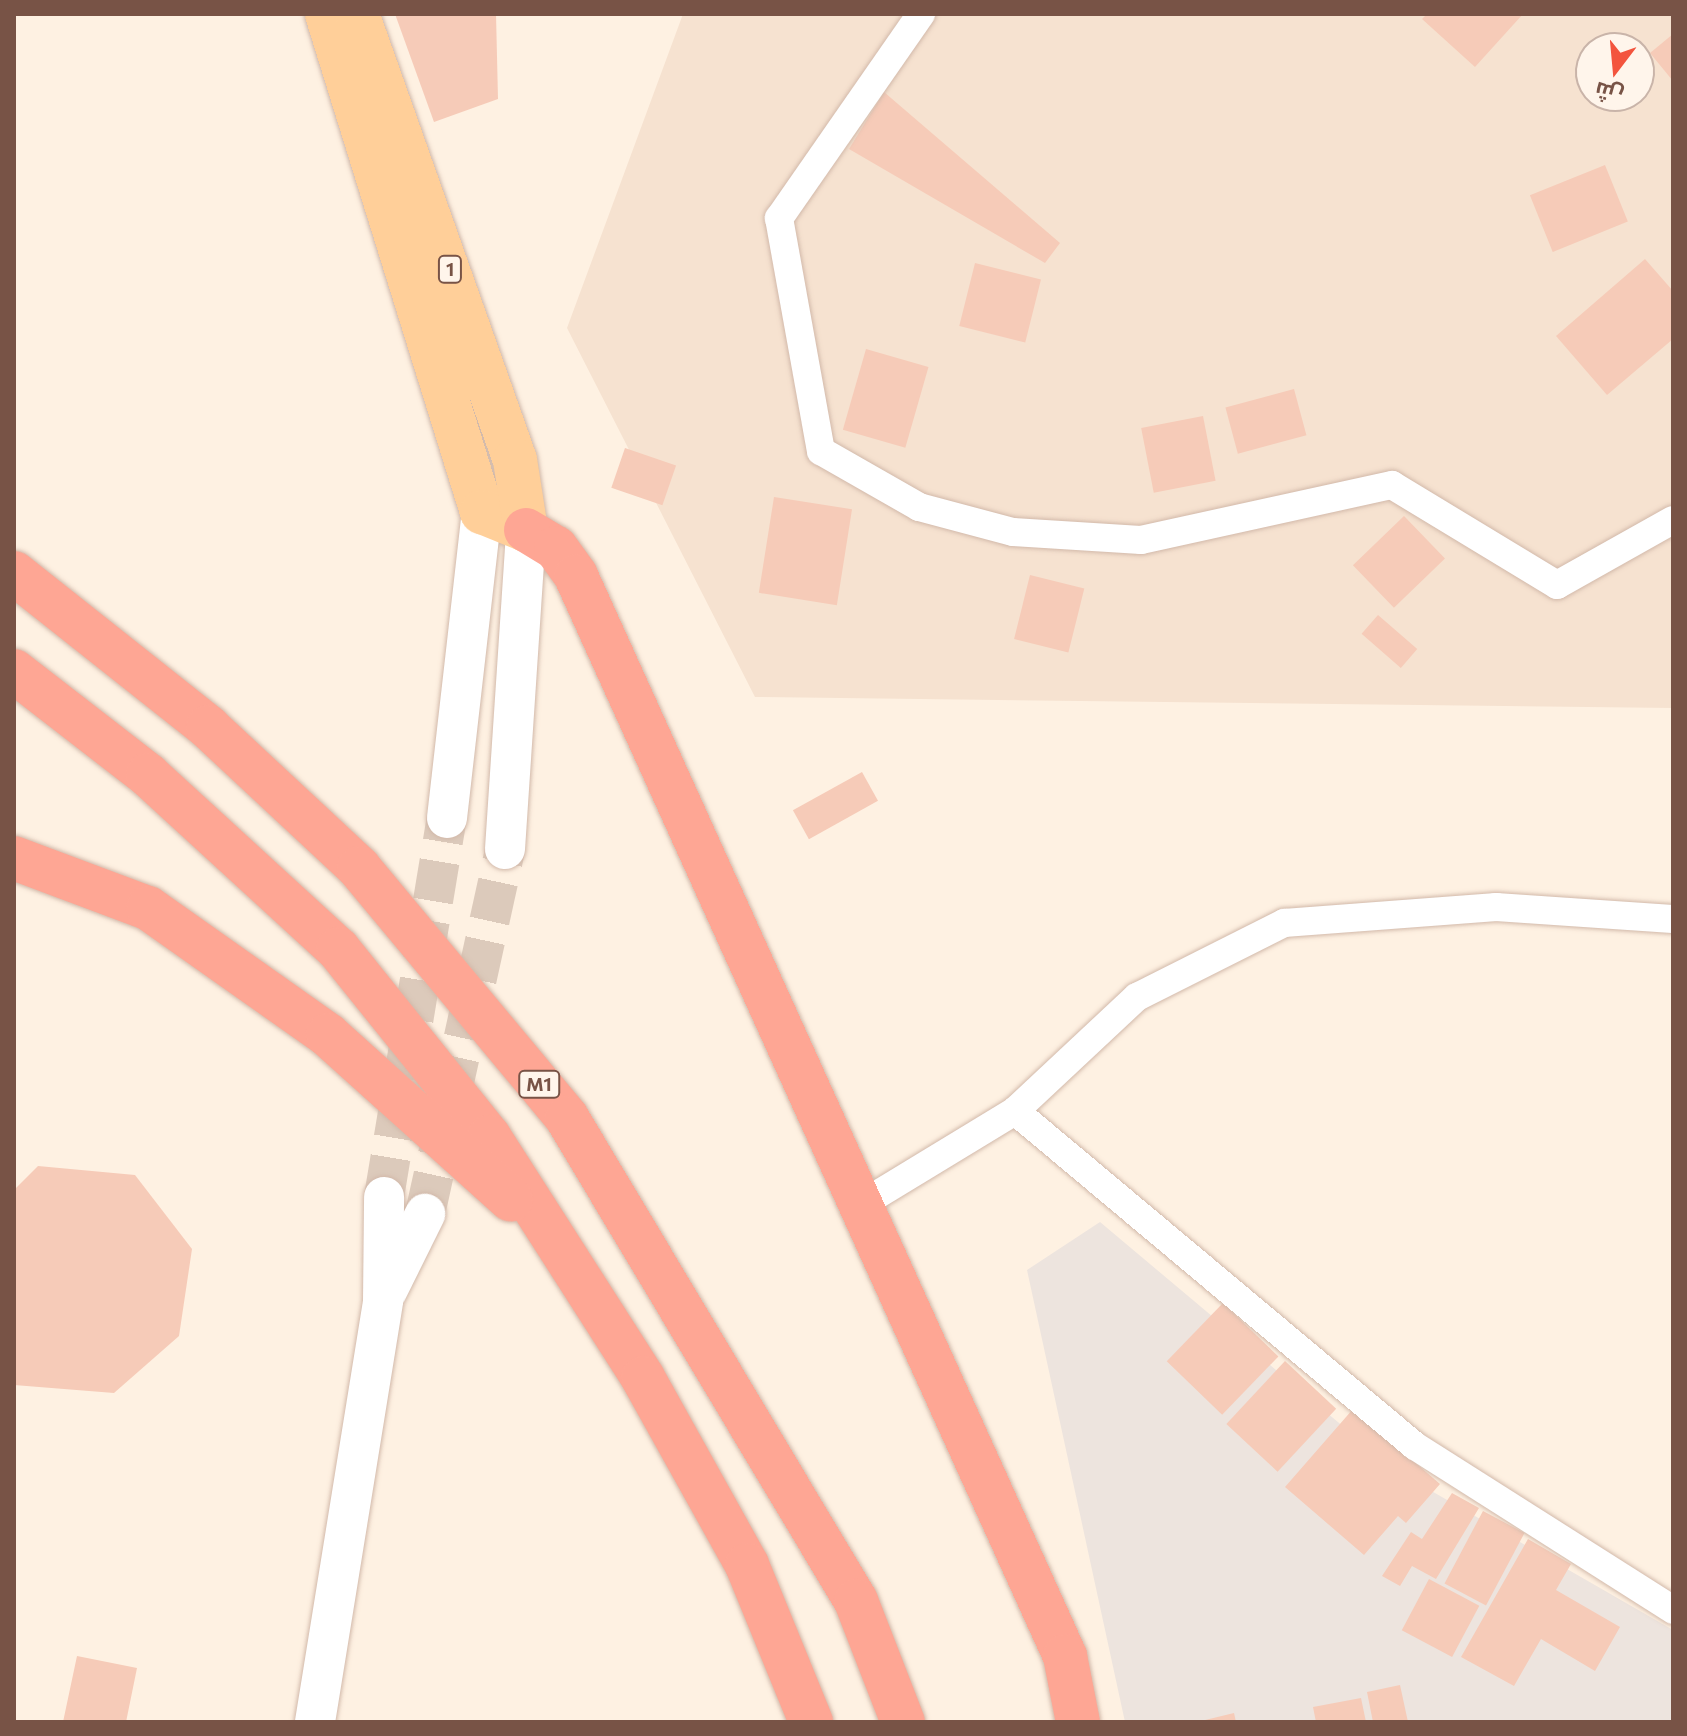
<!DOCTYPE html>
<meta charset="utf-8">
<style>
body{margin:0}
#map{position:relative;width:1687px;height:1736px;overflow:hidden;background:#fef1e2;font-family:Commissioner,Cairo,sans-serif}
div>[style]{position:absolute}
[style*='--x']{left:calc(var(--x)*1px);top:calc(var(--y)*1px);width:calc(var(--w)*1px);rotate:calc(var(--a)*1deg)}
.residential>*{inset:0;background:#f6e2d0}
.industrial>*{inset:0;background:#ede4de}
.building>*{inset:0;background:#f6cbb8;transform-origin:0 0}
.secondary-tunnel>*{height:40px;margin-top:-20px;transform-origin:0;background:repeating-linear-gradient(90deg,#dccabb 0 40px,transparent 0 60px)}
.roads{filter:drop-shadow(0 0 2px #d2b9aa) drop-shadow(0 0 2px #d2b9aa)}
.street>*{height:28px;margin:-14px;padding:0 14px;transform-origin:14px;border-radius:14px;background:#fff}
.secondary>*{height:40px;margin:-20px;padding:0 20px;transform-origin:20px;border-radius:20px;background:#fff}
.primary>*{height:44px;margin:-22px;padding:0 22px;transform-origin:22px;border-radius:22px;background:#ffcf99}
.highway>*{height:44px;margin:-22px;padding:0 22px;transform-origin:22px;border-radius:22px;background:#fea694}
span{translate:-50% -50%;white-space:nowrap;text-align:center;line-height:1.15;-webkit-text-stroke:6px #fff5eb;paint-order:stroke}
.shield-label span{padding:2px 6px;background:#fff5eb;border:2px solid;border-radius:6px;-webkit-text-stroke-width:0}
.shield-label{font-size:18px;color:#785346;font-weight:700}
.frame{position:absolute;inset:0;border:16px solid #785346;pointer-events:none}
.north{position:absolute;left:1575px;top:32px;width:80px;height:80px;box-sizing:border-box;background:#fff5eb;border:2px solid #c9b4a9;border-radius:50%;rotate:196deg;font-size:22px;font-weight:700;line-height:32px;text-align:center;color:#785346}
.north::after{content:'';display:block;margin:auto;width:28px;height:36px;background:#f3543d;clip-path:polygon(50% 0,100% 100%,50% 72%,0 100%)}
</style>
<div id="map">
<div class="residential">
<div style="clip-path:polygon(evenodd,683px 14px,1673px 14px,1673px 708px,755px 697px,567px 328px,683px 14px,1591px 48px,1639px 48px,1639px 96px,1591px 96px,1591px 48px)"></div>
</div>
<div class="industrial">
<div style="clip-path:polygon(1100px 1222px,1395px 1470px,1673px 1630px,1673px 1722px,1125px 1722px,1027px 1270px)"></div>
</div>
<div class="building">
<div style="clip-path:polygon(395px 14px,496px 14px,498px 99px,434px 122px)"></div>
<div style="clip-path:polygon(1427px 14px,1523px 14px,1475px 67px,1422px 19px)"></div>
<div style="clip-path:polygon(1673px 34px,1673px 81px,1650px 53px)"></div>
<div style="clip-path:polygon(884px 92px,1060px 243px,1045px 263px,849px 149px)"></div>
<div style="left:1605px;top:165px;width:61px;height:81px;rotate:68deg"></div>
<div style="clip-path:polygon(1645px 259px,1673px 291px,1673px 339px,1607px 395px,1556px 336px)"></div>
<div style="left:975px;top:263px;width:68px;height:65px;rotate:14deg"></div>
<div style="left:866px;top:349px;width:65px;height:84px;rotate:16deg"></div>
<div style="left:1294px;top:389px;width:48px;height:71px;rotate:75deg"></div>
<div style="left:1203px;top:416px;width:66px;height:63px;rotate:79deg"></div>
<div style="left:625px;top:448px;width:54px;height:42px;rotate:19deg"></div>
<div style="left:774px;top:497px;width:79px;height:97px;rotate:9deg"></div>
<div style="left:1404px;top:516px;width:59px;height:71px;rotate:46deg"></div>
<div style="left:1030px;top:575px;width:56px;height:66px;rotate:14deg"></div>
<div style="left:1378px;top:615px;width:52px;height:25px;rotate:41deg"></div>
<div style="left:862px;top:772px;width:33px;height:79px;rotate:61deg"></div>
<div style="clip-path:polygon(38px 1166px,135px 1175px,192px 1249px,179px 1336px,114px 1393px,14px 1385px,14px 1190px)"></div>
<div style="left:1223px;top:1303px;width:77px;height:81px;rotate:44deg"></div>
<div style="left:1285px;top:1361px;width:70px;height:86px;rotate:43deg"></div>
<div style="clip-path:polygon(1353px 1409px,1440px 1484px,1406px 1523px,1398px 1516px,1364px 1555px,1285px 1487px)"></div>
<div style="clip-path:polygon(1452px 1493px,1479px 1508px,1436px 1579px,1412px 1566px,1400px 1586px,1382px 1576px,1411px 1532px,1422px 1539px)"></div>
<div style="left:1483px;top:1511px;width:47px;height:82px;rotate:28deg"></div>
<div style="clip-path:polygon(1528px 1539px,1571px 1564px,1556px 1590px,1620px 1627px,1595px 1671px,1541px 1639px,1514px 1686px,1461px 1657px)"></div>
<div style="left:1429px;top:1579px;width:57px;height:58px;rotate:28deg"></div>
<div style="clip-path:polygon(77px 1656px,137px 1668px,126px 1722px,63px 1722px)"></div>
<div style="clip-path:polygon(1400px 1685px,1408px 1722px,1373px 1722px,1367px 1692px)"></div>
<div style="clip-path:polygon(1361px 1698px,1366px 1722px,1316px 1722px,1313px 1707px)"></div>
<div style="clip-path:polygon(1234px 1713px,1236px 1722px,1201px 1722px,1201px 1721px)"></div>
</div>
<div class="secondary-tunnel">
<div style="--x:384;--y:1197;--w:384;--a:-80.6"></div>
<div style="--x:425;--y:1214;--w:374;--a:-77.6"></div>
</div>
<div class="roads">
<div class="street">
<div style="--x:921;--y:14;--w:249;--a:124.8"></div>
<div style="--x:779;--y:218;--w:237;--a:79.8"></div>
<div style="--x:821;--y:451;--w:113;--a:29.7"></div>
<div style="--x:919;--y:507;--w:97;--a:14.9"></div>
<div style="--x:1013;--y:532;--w:128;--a:3.6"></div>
<div style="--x:1141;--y:540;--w:257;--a:-12.4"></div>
<div style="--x:1392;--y:485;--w:193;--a:31.2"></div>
<div style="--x:1557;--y:585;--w:133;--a:-29.3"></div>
<div style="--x:1015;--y:1111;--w:522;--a:39.95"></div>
<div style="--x:1415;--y:1446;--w:306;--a:32.4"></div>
<div style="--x:862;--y:1204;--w:179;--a:-31.3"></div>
<div style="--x:1015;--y:1111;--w:167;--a:-43.1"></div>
<div style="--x:1137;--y:997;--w:165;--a:-26.7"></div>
<div style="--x:1284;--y:923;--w:213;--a:-4.3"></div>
<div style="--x:1496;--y:907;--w:177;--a:3.9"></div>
</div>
<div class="secondary">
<div style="--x:447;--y:818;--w:308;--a:-83.5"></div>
<div style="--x:505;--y:849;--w:320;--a:-86.2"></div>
<div style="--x:388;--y:1289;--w:84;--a:-63.7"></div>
<div style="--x:315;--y:1722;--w:427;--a:-80.8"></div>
<div style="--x:383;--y:1300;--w:103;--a:-89.4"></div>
</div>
<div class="primary">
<div style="--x:327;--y:14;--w:522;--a:72.71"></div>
<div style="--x:482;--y:512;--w:48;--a:22.2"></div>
<div style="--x:357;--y:14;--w:473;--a:70.5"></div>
<div style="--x:515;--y:460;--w:71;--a:81.1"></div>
</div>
<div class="highway">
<div style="--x:526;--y:530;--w:35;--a:31"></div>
<div style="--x:556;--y:548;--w:34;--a:54"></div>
<div style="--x:576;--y:576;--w:1186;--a:65.64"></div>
<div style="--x:1065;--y:1656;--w:67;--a:78.9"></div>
<div style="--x:14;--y:573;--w:248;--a:38.4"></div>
<div style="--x:208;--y:727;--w:207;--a:43"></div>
<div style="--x:359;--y:868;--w:325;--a:50.2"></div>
<div style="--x:567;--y:1118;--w:563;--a:59.11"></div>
<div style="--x:856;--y:1601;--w:130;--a:68.8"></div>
<div style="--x:14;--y:671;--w:170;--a:37.8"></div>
<div style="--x:148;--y:775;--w:258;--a:42.5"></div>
<div style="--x:338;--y:949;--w:241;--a:51.2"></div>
<div style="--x:489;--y:1137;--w:286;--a:57.4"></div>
<div style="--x:643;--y:1378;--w:214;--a:60.9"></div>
<div style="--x:747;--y:1565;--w:170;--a:67.8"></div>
<div style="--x:14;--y:858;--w:143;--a:20.5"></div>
<div style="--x:148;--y:908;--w:220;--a:35.2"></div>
<div style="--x:328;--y:1035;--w:246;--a:42"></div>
</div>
</div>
<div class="shield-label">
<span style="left:450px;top:269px">1</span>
<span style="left:539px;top:1084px">M1</span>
</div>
<div class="frame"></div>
<div class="north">ش</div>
</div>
